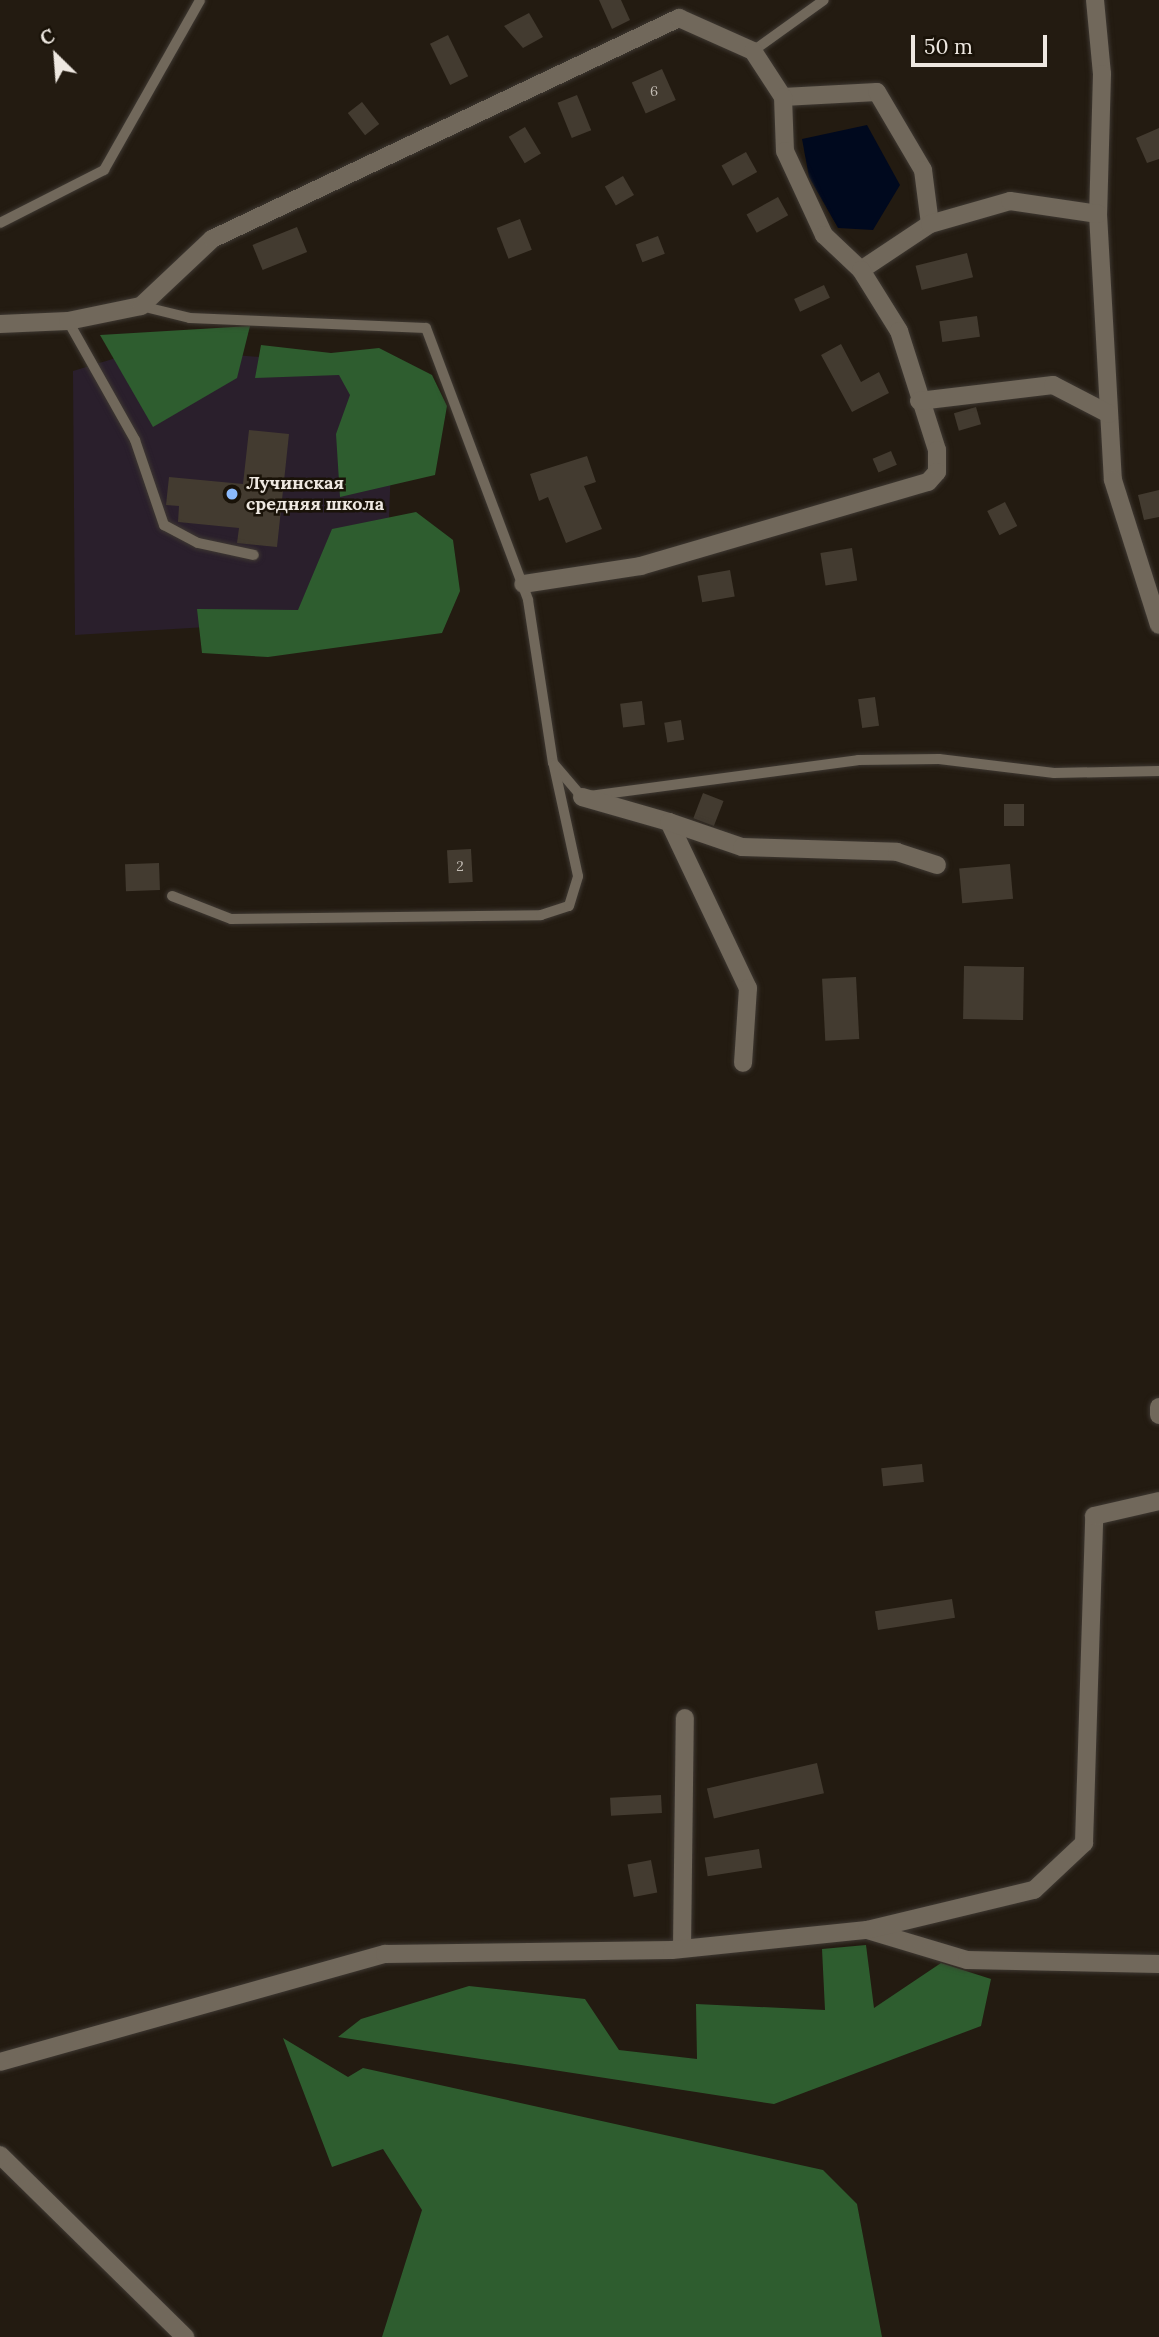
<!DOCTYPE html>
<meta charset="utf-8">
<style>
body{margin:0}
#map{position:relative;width:1159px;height:2337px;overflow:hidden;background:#231b11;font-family:Lora,serif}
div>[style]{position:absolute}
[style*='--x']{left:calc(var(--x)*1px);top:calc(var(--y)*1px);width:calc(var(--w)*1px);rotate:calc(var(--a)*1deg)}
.education>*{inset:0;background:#2a1f2c}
.forest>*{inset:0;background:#2e5d2f}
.water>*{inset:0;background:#00091e}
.building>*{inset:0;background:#433b30;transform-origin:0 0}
.roads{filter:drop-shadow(0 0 2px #3e3832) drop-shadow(0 0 2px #3e3832)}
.service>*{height:10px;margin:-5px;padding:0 5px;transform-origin:5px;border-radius:5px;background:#71685b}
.minor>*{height:18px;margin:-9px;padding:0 9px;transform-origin:9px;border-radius:9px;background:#71685b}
.tertiary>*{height:18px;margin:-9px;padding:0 9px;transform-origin:9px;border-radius:9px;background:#71685b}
.dots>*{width:19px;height:19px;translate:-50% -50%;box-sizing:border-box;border:4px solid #191208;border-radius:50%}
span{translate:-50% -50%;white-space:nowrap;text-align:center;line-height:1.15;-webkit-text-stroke:5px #191208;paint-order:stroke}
.number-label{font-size:14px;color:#c3bdb5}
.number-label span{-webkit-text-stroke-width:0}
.poi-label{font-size:18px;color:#eee8e1;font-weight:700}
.left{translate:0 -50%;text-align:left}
.north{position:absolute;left:21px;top:21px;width:70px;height:70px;-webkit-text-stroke:5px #191208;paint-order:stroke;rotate:335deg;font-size:19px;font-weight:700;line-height:28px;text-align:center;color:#eee8e1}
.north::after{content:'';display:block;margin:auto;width:24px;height:32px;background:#eee8e1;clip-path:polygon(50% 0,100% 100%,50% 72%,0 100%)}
.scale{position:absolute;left:911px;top:35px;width:136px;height:32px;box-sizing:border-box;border:4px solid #eee8e1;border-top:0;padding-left:9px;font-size:21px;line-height:24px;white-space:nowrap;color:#eee8e1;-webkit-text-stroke:5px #191208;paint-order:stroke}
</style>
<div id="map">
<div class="education">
<div style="clip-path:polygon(149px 348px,395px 368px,385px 616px,75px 635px,73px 371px)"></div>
</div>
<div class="forest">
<div style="clip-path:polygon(250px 326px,237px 378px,153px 427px,100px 335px)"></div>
<div style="clip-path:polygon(261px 345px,331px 353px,379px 348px,432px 375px,447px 406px,435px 475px,340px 497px,336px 434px,350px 395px,339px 375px,255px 378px)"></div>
<div style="clip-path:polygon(416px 512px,453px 540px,460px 591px,442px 633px,268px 657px,202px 653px,197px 609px,298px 610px,332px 529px)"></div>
<div style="clip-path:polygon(866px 1945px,874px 2008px,941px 1963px,991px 1979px,981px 2026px,774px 2104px,338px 2037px,361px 2019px,469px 1986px,585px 1999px,619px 2050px,697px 2059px,696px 2004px,825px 2010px,822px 1949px)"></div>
<div style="clip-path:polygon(283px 2038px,348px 2077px,363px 2068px,823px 2170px,857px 2204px,882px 2337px,382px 2337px,422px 2210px,383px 2149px,332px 2167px)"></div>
</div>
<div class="water">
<div style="clip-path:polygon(867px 125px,900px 185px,873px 230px,838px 228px,809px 177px,802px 139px)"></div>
</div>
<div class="building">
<div style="clip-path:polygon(599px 0,621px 0,630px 20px,612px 29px)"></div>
<div style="clip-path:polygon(529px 13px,543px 37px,523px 48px,504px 26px)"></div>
<div style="left:448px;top:35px;width:46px;height:20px;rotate:64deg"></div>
<div style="left:662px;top:69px;width:34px;height:33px;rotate:66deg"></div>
<div style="left:577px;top:95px;width:38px;height:21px;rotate:68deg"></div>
<div style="left:362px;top:102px;width:28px;height:18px;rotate:52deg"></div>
<div style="left:525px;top:127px;width:31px;height:19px;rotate:59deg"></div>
<div style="clip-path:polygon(1159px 128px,1159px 159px,1147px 163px,1136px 138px)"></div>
<div style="left:746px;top:152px;width:23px;height:28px;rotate:61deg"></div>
<div style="left:623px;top:176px;width:22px;height:21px;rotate:60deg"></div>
<div style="left:778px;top:197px;width:21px;height:36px;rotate:61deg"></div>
<div style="left:520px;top:219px;width:33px;height:25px;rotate:69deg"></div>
<div style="left:297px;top:227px;width:27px;height:48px;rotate:68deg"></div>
<div style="left:658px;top:236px;width:19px;height:24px;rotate:69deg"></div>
<div style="left:967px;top:253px;width:25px;height:53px;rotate:76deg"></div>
<div style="left:824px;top:285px;width:14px;height:33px;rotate:65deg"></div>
<div style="left:977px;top:316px;width:21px;height:38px;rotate:82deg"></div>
<div style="clip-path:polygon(841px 344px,861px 382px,879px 372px,889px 393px,852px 412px,821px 355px)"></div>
<div style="left:976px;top:407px;width:18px;height:23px;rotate:74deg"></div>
<div style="clip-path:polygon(249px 430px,289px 434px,277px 547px,237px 543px,239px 528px,178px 522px,179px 506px,166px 505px,169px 477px,243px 484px)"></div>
<div style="left:891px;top:451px;width:15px;height:20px;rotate:67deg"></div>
<div style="clip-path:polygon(587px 456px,596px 482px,584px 486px,602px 529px,566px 543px,548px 497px,539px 501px,530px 474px)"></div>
<div style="clip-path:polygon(1159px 490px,1159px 517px,1144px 520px,1138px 495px)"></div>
<div style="left:1005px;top:502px;width:27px;height:20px;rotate:63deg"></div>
<div style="left:852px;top:548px;width:33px;height:32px;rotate:81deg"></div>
<div style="left:730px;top:570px;width:27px;height:33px;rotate:80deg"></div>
<div style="left:875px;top:697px;width:29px;height:17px;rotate:82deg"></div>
<div style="left:642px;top:701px;width:24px;height:22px;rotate:83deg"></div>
<div style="left:681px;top:720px;width:20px;height:17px;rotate:81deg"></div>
<div style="left:703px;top:793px;width:22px;height:27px;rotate:21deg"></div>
<div style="left:1004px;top:804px;width:20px;height:22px"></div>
<div style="left:471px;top:849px;width:33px;height:24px;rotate:87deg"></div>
<div style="left:159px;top:863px;width:27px;height:34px;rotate:88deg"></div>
<div style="left:1010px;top:864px;width:35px;height:51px;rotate:85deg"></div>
<div style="left:964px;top:966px;width:60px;height:53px;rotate:1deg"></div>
<div style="left:856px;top:977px;width:62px;height:34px;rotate:87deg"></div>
<div style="left:922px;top:1464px;width:18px;height:41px;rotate:84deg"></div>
<div style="left:952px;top:1599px;width:19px;height:78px;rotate:81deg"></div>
<div style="left:817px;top:1763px;width:31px;height:113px;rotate:77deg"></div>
<div style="left:661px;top:1795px;width:18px;height:51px;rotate:87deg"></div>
<div style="left:759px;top:1849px;width:19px;height:55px;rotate:81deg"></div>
<div style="left:651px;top:1860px;width:33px;height:24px;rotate:79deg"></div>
</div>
<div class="roads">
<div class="service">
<div style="--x:753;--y:51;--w:87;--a:-35.7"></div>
<div style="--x:0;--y:223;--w:117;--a:-27"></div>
<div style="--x:104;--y:170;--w:195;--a:-60.5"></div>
<div style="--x:141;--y:306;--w:50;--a:13.8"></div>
<div style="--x:190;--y:318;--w:236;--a:2.4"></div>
<div style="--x:426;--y:328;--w:290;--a:69.4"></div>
<div style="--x:528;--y:600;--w:165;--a:81.3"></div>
<div style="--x:553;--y:763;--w:45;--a:49.5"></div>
<div style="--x:582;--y:797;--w:278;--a:-7.6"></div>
<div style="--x:858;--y:760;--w:81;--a:-0.7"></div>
<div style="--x:939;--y:759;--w:116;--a:6.9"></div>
<div style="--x:1054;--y:773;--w:105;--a:-1.1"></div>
<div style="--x:68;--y:321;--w:137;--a:60.6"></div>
<div style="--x:135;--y:440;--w:90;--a:71.2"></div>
<div style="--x:164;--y:525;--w:38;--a:28"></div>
<div style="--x:198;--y:543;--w:57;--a:12.1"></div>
<div style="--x:172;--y:896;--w:63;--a:21.3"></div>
<div style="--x:231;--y:919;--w:310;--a:-0.7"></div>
<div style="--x:541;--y:915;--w:29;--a:-18"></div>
<div style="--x:569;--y:906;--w:31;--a:-73"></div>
<div style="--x:578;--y:876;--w:113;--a:-102.3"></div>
</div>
<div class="minor">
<div style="--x:1095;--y:0;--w:74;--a:84.6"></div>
<div style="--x:1102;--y:74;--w:140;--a:91.6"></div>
<div style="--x:1098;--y:214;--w:266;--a:86.8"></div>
<div style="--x:1113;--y:480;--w:152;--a:72.4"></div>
<div style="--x:783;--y:97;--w:94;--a:-3"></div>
<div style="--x:877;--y:92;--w:91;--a:59.5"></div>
<div style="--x:923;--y:170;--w:54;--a:82.6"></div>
<div style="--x:930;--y:224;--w:83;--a:146.3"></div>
<div style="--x:930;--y:224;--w:83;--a:-16"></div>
<div style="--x:1010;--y:201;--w:89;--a:8.4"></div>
<div style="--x:0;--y:324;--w:68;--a:-2.5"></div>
<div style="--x:68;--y:321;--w:75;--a:-11.6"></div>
<div style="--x:141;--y:306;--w:98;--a:-43.3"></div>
<div style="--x:212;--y:239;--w:517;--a:-25.33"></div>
<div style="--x:679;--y:18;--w:81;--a:24"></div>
<div style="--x:753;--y:51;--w:55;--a:56.9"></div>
<div style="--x:783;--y:97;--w:54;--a:87.9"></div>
<div style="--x:785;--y:151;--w:93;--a:65.1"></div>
<div style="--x:824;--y:235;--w:51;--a:43.4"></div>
<div style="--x:861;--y:270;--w:72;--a:58.1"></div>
<div style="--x:899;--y:331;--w:125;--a:72.3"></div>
<div style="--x:937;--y:450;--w:22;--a:90"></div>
<div style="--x:937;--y:472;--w:13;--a:132"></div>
<div style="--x:928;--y:482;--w:299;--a:163.7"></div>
<div style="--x:641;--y:566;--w:119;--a:171.3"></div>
<div style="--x:919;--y:401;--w:135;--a:-6.8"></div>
<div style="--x:1053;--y:385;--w:63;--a:27.4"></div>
<div style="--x:582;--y:797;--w:91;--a:16"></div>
<div style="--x:669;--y:822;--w:184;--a:64.6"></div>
<div style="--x:748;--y:988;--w:75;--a:93.8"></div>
<div style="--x:669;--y:822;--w:77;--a:18.9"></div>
<div style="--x:742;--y:847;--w:155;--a:1.8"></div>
<div style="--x:897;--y:852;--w:42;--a:18"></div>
<div style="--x:1159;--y:1407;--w:8;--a:90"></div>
<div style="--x:867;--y:1930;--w:104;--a:16.7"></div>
<div style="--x:967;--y:1960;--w:192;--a:1.2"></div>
<div style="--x:682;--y:1948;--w:230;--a:-89.3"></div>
<div style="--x:0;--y:2062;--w:400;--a:-15.7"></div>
<div style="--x:385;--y:1954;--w:287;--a:-0.8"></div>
<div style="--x:672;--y:1950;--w:196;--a:-5.9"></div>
<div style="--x:867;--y:1930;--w:172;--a:-13.5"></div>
<div style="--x:1034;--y:1890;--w:69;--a:-43.2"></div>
<div style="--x:1084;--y:1843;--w:327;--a:-88.2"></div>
<div style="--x:1094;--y:1516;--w:67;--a:-13"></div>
</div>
<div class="tertiary">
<div style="--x:0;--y:2155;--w:260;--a:44.5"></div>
</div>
</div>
<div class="dots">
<div style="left:232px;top:494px;background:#8bbafc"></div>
</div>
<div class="number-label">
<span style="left:654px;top:91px">6</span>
<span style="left:460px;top:866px">2</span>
</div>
<div class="poi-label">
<span class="left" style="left:246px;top:494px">Лучинская<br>средняя школа</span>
</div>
<div class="north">С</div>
<div class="scale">50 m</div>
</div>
